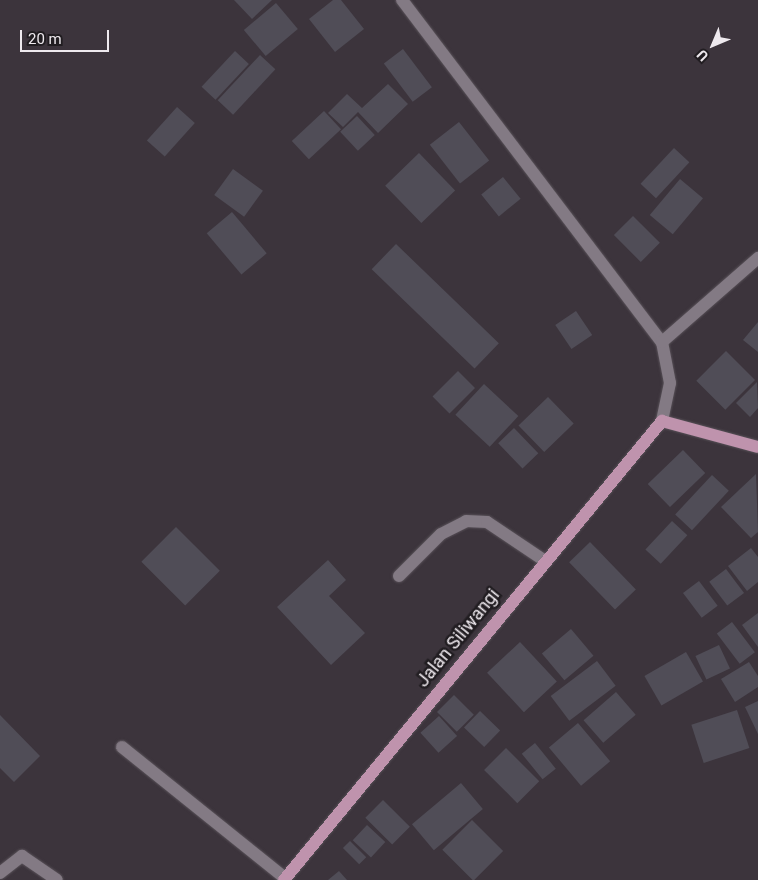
<!DOCTYPE html>
<style>
body{margin:0}
#map{position:relative;width:758px;height:880px;overflow:hidden;background:#3c343c;font-family:Roboto,sans-serif}
div>[style]{position:absolute}
[style*='--x']{left:calc(var(--x)*1px);top:calc(var(--y)*1px);width:calc(var(--w)*1px);rotate:calc(var(--a)*1deg)}
.building>*{inset:0;background:#504d57;transform-origin:0 0}
.roads{filter:drop-shadow(0 0 1px #585158) drop-shadow(0 0 1px #585158)}
.minor>*{height:12px;margin:-6px;padding:0 6px;transform-origin:6px;border-radius:6px;background:#837a84}
.major>*{height:12px;margin:-6px;padding:0 6px;transform-origin:6px;border-radius:6px;background:#bf93ad}
span{translate:-50% -50%;white-space:nowrap;text-align:center;line-height:1.15;-webkit-text-stroke:5px #211d21;paint-order:stroke}
.street-label{font-size:18px;color:#eee9ee}
.north{position:absolute;left:688px;top:20px;width:50px;height:50px;-webkit-text-stroke:4px #211d21;paint-order:stroke;rotate:225deg;font-size:14px;font-weight:700;line-height:20px;text-align:center;color:#eee9ee}
.north::after{content:'';display:block;margin:auto;width:18px;height:22px;background:#eee9ee;clip-path:polygon(50% 0,100% 100%,50% 72%,0 100%)}
.scale{position:absolute;left:20px;top:30px;width:89px;height:22px;box-sizing:border-box;border:2px solid #eee9ee;border-top:0;padding-left:6px;font-size:15px;line-height:18px;white-space:nowrap;color:#eee9ee;-webkit-text-stroke:4px #211d21;paint-order:stroke}
</style>
<div id="map">
<div class="building">
<div style="clip-path:polygon(234px 0,272px 0,252px 19px)"></div>
<div style="clip-path:polygon(333px 0,341px 0,364px 29px,335px 52px,309px 19px)"></div>
<div style="left:276px;top:3px;width:34px;height:42px;rotate:50deg"></div>
<div style="left:403px;top:49px;width:48px;height:24px;rotate:53deg"></div>
<div style="left:235px;top:51px;width:19px;height:49px;rotate:43deg"></div>
<div style="left:260px;top:55px;width:21px;height:62px;rotate:43deg"></div>
<div style="clip-path:polygon(388px 84px,408px 104px,378px 133px,358px 112px,343px 127px,328px 113px,347px 94px,362px 108px)"></div>
<div style="left:177px;top:107px;width:24px;height:45px;rotate:42deg"></div>
<div style="left:324px;top:111px;width:25px;height:44px;rotate:47deg"></div>
<div style="left:357px;top:116px;width:26px;height:23px;rotate:47deg"></div>
<div style="left:459px;top:122px;width:49px;height:37px;rotate:52deg"></div>
<div style="left:674px;top:148px;width:21px;height:49px;rotate:43deg"></div>
<div style="left:419px;top:153px;width:52px;height:47px;rotate:46deg"></div>
<div style="left:233px;top:169px;width:37px;height:32px;rotate:36deg"></div>
<div style="left:503px;top:177px;width:28px;height:28px;rotate:51deg"></div>
<div style="left:680px;top:179px;width:30px;height:47px;rotate:40deg"></div>
<div style="left:232px;top:212px;width:54px;height:33px;rotate:50deg"></div>
<div style="left:633px;top:216px;width:38px;height:27px;rotate:45deg"></div>
<div style="left:396px;top:244px;width:143px;height:35px;rotate:44deg"></div>
<div style="left:576px;top:311px;width:29px;height:25px;rotate:56deg"></div>
<div style="clip-path:polygon(758px 322px,758px 352px,743px 340px)"></div>
<div style="left:726px;top:351px;width:41px;height:42px;rotate:45deg"></div>
<div style="left:458px;top:371px;width:24px;height:36px;rotate:45deg"></div>
<div style="clip-path:polygon(757px 382px,758px 408px,750px 417px,736px 403px)"></div>
<div style="left:484px;top:384px;width:47px;height:42px;rotate:43deg"></div>
<div style="left:548px;top:397px;width:37px;height:41px;rotate:46deg"></div>
<div style="left:514px;top:428px;width:35px;height:22px;rotate:46deg"></div>
<div style="left:683px;top:450px;width:32px;height:49px;rotate:46deg"></div>
<div style="clip-path:polygon(756px 474px,758px 532px,751px 538px,721px 507px)"></div>
<div style="left:712px;top:475px;width:23px;height:54px;rotate:43deg"></div>
<div style="left:672px;top:521px;width:21px;height:39px;rotate:43deg"></div>
<div style="left:176px;top:527px;width:62px;height:49px;rotate:45deg"></div>
<div style="left:590px;top:542px;width:66px;height:29px;rotate:46deg"></div>
<div style="clip-path:polygon(751px 548px,758px 557px,758px 582px,747px 591px,728px 566px)"></div>
<div style="clip-path:polygon(328px 560px,346px 580px,329px 596px,365px 633px,331px 665px,277px 607px)"></div>
<div style="left:726px;top:569px;width:30px;height:21px;rotate:53deg"></div>
<div style="left:699px;top:581px;width:31px;height:20px;rotate:53deg"></div>
<div style="clip-path:polygon(758px 613px,758px 647px,742px 625px)"></div>
<div style="left:732px;top:622px;width:38px;height:19px;rotate:53deg"></div>
<div style="left:571px;top:629px;width:35px;height:38px;rotate:50deg"></div>
<div style="left:520px;top:642px;width:54px;height:45px;rotate:47deg"></div>
<div style="left:719px;top:645px;width:26px;height:26px;rotate:65deg"></div>
<div style="left:686px;top:652px;width:34px;height:48px;rotate:60deg"></div>
<div style="left:597px;top:661px;width:31px;height:58px;rotate:53deg"></div>
<div style="clip-path:polygon(749px 662px,758px 676px,758px 687px,735px 702px,721px 679px)"></div>
<div style="left:616px;top:692px;width:30px;height:43px;rotate:49deg"></div>
<div style="left:454px;top:695px;width:28px;height:24px;rotate:45deg"></div>
<div style="clip-path:polygon(758px 701px,758px 734px,745px 707px)"></div>
<div style="left:737px;top:710px;width:40px;height:48px;rotate:72deg"></div>
<div style="left:480px;top:711px;width:28px;height:23px;rotate:44deg"></div>
<div style="clip-path:polygon(0 715px,40px 756px,14px 782px,0 768px)"></div>
<div style="left:439px;top:716px;width:27px;height:25px;rotate:48deg"></div>
<div style="left:578px;top:723px;width:50px;height:38px;rotate:50deg"></div>
<div style="left:535px;top:743px;width:33px;height:17px;rotate:51deg"></div>
<div style="left:506px;top:748px;width:47px;height:31px;rotate:45deg"></div>
<div style="left:461px;top:783px;width:34px;height:64px;rotate:50deg"></div>
<div style="left:383px;top:800px;width:38px;height:25px;rotate:45deg"></div>
<div style="left:472px;top:820px;width:44px;height:42px;rotate:45deg"></div>
<div style="left:367px;top:825px;width:25px;height:21px;rotate:43deg"></div>
<div style="left:350px;top:841px;width:23px;height:10px;rotate:45deg"></div>
<div style="clip-path:polygon(339px 871px,347px 880px,328px 880px)"></div>
</div>
<div class="roads">
<div class="minor">
<div style="--x:402;--y:0;--w:430;--a:52.8"></div>
<div style="--x:662;--y:342;--w:42;--a:79"></div>
<div style="--x:670;--y:383;--w:39;--a:102"></div>
<div style="--x:662;--y:342;--w:128;--a:-41.2"></div>
<div style="--x:399;--y:576;--w:59;--a:-45"></div>
<div style="--x:441;--y:534;--w:28;--a:-27"></div>
<div style="--x:466;--y:521;--w:21;--a:3"></div>
<div style="--x:487;--y:522;--w:70;--a:33.9"></div>
<div style="--x:122;--y:747;--w:209;--a:38.8"></div>
<div style="--x:0;--y:873;--w:28;--a:-38"></div>
<div style="--x:22;--y:856;--w:42;--a:34.4"></div>
</div>
<div class="major">
<div style="--x:284;--y:880;--w:595;--a:-50.53"></div>
<div style="--x:662;--y:421;--w:99;--a:15.2"></div>
</div>
</div>
<div class="street-label">
<span style="left:458px;top:638px;rotate:-51deg">Jalan Siliwangi</span>
</div>
<div class="north">U</div>
<div class="scale">20 m</div>
</div>
